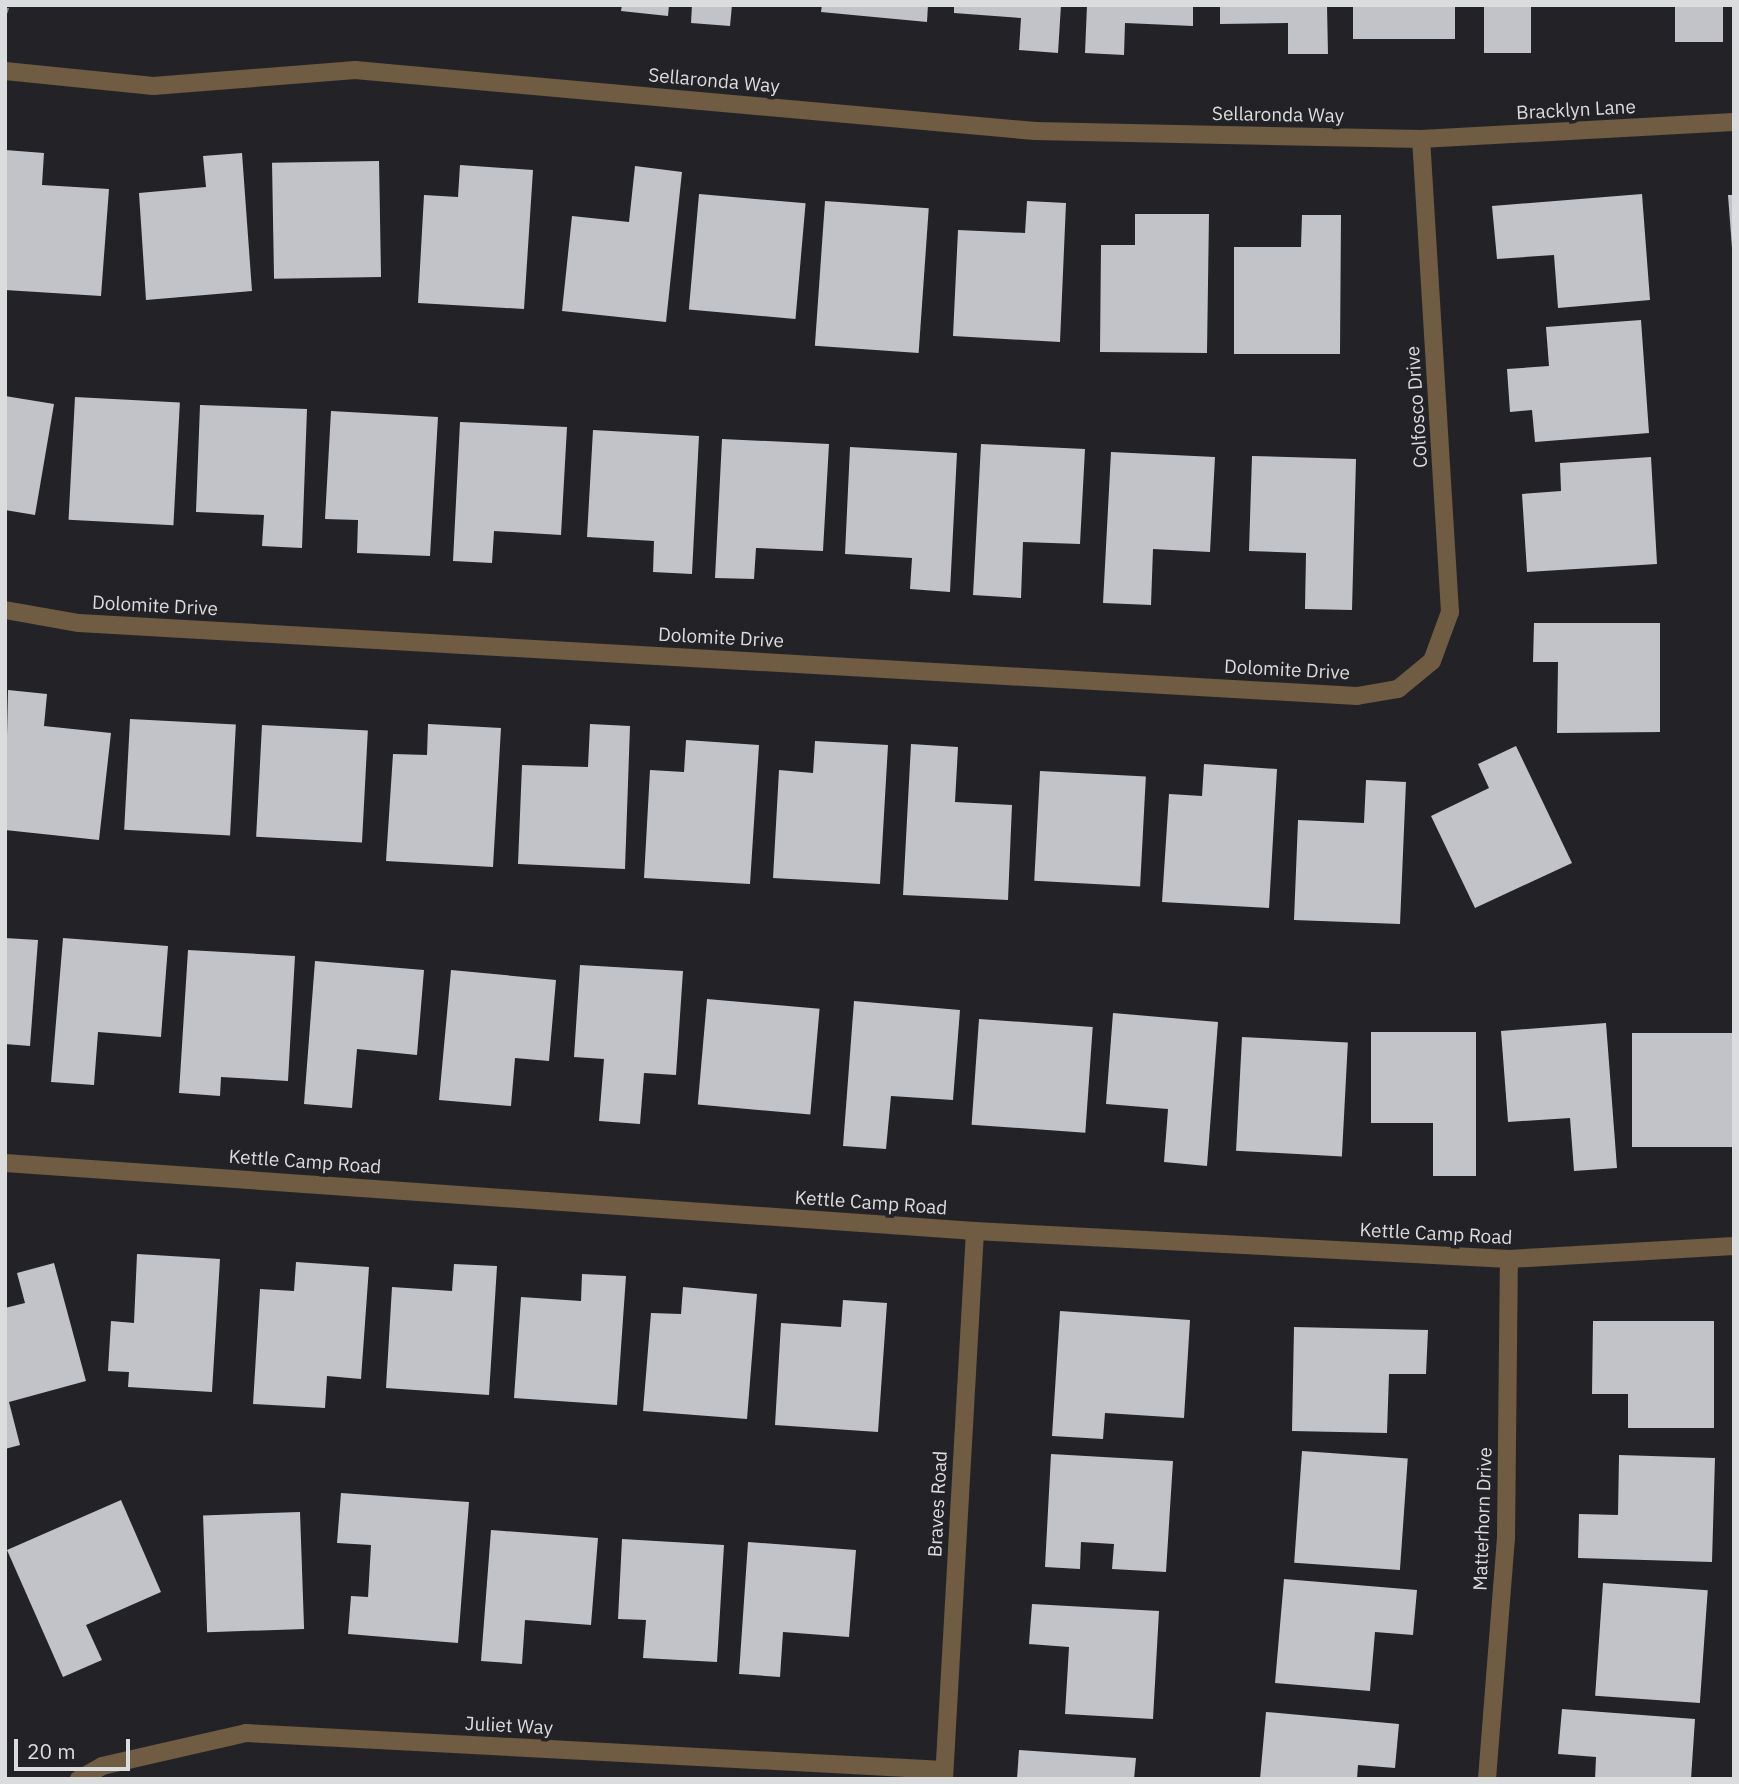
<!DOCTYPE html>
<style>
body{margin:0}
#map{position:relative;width:1739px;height:1784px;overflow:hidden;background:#232327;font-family:"IBM Plex Sans",sans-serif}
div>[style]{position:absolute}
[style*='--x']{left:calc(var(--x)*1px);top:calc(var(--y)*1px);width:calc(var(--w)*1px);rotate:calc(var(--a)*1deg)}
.building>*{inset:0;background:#c2c3c8;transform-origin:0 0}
.path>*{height:4.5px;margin-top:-2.25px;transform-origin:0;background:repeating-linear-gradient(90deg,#848588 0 5px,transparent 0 10px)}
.minor>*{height:18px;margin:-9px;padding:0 9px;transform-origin:9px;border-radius:9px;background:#705c42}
span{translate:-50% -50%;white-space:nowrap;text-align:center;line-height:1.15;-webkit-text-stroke:7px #232327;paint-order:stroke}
.street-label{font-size:19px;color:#dbdcde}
.frame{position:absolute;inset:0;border:7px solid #dbdcde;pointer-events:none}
.scale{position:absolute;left:14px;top:1739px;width:116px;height:32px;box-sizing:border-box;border:4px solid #dbdcde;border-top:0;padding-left:9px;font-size:21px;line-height:24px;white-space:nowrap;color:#dbdcde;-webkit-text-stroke:5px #232327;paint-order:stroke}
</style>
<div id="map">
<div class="building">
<div style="clip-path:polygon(622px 5px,669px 5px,668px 16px,621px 11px)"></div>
<div style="clip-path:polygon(692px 5px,732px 5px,730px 26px,691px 23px)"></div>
<div style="clip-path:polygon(822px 5px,928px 5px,927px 22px,821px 12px)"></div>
<div style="clip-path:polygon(954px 5px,1061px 5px,1058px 53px,1019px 50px,1021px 18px,954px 13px)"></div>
<div style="clip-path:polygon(1087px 5px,1193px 5px,1193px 26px,1125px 23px,1124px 55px,1085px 53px)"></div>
<div style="clip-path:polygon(1220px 5px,1327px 5px,1328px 54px,1288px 54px,1288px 23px,1220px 24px)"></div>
<div style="left:1353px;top:5px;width:102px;height:34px"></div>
<div style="left:1484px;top:5px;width:47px;height:48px"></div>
<div style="left:1675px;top:5px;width:48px;height:37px"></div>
<div style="clip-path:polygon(5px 150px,44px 153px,42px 185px,109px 189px,101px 296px,5px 290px)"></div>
<div style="clip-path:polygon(242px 153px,252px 291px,146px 300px,139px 193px,206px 187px,203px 156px)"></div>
<div style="left:379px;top:161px;width:116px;height:107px;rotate:89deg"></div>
<div style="clip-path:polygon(460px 165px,533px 170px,524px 309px,418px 303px,424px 195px,458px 197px)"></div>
<div style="clip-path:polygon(635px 166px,682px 172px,666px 322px,562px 311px,572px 216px,629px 222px)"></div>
<div style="left:699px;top:194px;width:107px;height:116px;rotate:5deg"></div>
<div style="clip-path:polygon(1642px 194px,1650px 300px,1558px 308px,1554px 255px,1497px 259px,1492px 206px)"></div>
<div style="clip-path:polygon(1728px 195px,1734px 195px,1734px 248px,1732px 248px)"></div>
<div style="left:825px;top:201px;width:104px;height:145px;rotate:4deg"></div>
<div style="clip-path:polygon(1027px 201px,1066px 203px,1060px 342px,953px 336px,958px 230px,1025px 233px)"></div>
<div style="clip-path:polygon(1135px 214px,1209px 214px,1207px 353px,1100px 352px,1101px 245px,1135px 245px)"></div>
<div style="clip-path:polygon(1302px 215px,1341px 215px,1340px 354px,1234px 354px,1234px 247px,1301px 247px)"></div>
<div style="clip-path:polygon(1641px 320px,1649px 433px,1535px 442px,1532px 410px,1510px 412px,1507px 369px,1549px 366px,1546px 327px)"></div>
<div style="clip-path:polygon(5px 396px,54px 404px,35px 515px,5px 510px)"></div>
<div style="left:75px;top:397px;width:105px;height:123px;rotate:3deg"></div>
<div style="clip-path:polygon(200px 405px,307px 409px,302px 548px,262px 546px,264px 515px,196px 512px)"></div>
<div style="clip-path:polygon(331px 411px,438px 417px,430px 556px,357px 553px,358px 520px,325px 519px)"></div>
<div style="clip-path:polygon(460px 422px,567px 427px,561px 535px,494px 531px,492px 563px,453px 561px)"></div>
<div style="clip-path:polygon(593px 430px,699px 436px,692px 574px,653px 572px,654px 541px,587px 537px)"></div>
<div style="clip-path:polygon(722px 439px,829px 444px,823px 551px,756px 548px,754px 579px,715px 578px)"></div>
<div style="clip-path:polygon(981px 444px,1085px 449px,1080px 544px,1023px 542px,1021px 598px,973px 595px)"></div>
<div style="clip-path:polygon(850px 447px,957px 453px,950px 592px,910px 589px,912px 558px,845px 554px)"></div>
<div style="clip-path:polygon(1111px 452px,1215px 457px,1210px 552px,1153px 549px,1151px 605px,1103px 603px)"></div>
<div style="clip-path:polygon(1252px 456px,1356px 459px,1352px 610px,1305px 609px,1306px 553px,1249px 551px)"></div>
<div style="clip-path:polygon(1651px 457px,1657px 564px,1527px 572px,1522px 494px,1561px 491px,1560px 463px)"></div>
<div style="clip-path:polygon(1534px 623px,1660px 623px,1660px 732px,1557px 733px,1558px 662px,1533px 662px)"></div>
<div style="clip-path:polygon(8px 690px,47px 694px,44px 726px,111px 733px,99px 840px,5px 830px)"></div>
<div style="left:130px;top:719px;width:106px;height:111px;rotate:3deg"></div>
<div style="clip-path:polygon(428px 724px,501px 728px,493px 867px,386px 861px,393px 754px,427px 755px)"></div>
<div style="clip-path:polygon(590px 724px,630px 726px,625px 869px,518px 864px,522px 765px,588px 767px)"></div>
<div style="left:262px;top:725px;width:106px;height:112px;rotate:3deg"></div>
<div style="clip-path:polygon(686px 740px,759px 745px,750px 884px,644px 878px,650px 770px,684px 772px)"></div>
<div style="clip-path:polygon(815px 741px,888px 745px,880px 884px,773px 878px,779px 770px,813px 773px)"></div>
<div style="clip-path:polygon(911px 744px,958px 747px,955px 802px,1012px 805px,1008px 900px,903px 895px)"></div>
<div style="clip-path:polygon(1516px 746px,1572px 863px,1475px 908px,1431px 816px,1489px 788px,1478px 764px)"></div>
<div style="clip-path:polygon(1204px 764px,1277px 769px,1269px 908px,1162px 902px,1169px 794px,1202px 796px)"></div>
<div style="left:1040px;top:771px;width:106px;height:110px;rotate:3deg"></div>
<div style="clip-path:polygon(1366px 780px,1406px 782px,1400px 924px,1294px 920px,1298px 820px,1364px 823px)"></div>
<div style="clip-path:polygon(5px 938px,38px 940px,30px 1046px,5px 1044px)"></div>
<div style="clip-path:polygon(63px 938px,168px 946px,161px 1037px,98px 1032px,94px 1085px,51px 1082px)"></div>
<div style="clip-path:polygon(188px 950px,295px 956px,288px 1081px,221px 1077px,220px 1096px,179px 1093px)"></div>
<div style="clip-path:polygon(315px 961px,424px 970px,417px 1055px,357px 1049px,352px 1108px,304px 1104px)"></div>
<div style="clip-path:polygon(580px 965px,683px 971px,676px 1075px,644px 1073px,640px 1124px,599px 1121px,604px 1059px,574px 1057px)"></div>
<div style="clip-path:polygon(451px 970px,556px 980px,549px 1061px,515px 1058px,511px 1106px,439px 1100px)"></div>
<div style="left:707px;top:999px;width:113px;height:106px;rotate:5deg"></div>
<div style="clip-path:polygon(854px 1001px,960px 1010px,953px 1100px,891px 1096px,886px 1149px,843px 1146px)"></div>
<div style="clip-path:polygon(1113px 1013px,1218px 1022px,1207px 1166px,1164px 1162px,1168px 1109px,1106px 1104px)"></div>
<div style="left:979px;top:1019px;width:114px;height:106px;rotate:4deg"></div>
<div style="clip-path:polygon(1606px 1023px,1617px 1168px,1574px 1171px,1570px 1118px,1508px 1122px,1501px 1031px)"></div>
<div style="clip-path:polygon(1371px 1032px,1476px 1032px,1476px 1176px,1433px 1176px,1433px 1123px,1371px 1123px)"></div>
<div style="left:1734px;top:1033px;width:114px;height:102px;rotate:90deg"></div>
<div style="left:1242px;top:1037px;width:106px;height:114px;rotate:3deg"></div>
<div style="clip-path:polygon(137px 1254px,220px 1259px,212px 1392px,128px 1387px,129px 1372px,108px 1371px,111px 1321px,134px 1323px)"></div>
<div style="clip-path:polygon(296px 1262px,369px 1267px,361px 1379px,327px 1376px,325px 1408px,253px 1404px,260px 1289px,294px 1291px)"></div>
<div style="clip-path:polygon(54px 1263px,86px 1381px,9px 1402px,20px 1445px,5px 1449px,5px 1308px,25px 1303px,17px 1273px)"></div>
<div style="clip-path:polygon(454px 1264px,497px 1266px,489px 1395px,386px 1388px,392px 1287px,452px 1291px)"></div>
<div style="clip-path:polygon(582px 1274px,626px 1276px,617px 1405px,514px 1398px,521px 1297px,581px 1301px)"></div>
<div style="clip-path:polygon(683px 1287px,757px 1294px,747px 1419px,643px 1411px,651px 1313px,681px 1314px)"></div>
<div style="clip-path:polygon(843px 1300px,887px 1303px,878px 1432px,775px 1425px,781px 1323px,841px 1327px)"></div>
<div style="clip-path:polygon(1060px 1311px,1190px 1320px,1184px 1418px,1105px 1413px,1103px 1439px,1052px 1436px)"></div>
<div style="clip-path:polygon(1593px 1321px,1714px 1321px,1714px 1428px,1628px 1428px,1628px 1394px,1592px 1394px)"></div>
<div style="clip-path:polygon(1294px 1327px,1428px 1330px,1426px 1374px,1389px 1374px,1387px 1433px,1292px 1431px)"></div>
<div style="left:1302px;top:1451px;width:106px;height:112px;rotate:4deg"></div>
<div style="clip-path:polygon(1051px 1454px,1173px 1461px,1166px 1572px,1112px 1569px,1114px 1544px,1081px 1542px,1080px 1569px,1045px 1567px)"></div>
<div style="clip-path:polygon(1619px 1455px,1715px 1458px,1712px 1562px,1578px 1558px,1579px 1514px,1618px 1515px)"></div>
<div style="clip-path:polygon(341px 1493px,469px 1502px,458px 1643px,348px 1634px,351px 1596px,368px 1597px,371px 1545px,337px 1543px)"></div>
<div style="clip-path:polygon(121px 1500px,161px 1592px,86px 1625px,102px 1660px,63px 1677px,7px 1550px)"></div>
<div style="left:300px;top:1512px;width:117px;height:97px;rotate:88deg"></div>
<div style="clip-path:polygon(491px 1530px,598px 1538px,591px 1625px,525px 1620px,522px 1664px,481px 1661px)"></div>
<div style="clip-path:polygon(622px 1539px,724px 1545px,717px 1662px,643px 1658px,646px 1620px,618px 1619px)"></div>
<div style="clip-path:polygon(748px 1542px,856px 1550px,849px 1637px,783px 1632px,780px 1677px,739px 1674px)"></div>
<div style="clip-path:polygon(1284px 1579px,1417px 1590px,1413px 1635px,1375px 1632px,1370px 1691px,1275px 1683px)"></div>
<div style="left:1603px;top:1583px;width:105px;height:113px;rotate:4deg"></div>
<div style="clip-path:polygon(1032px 1604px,1159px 1611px,1153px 1719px,1065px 1714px,1069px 1647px,1029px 1644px)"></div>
<div style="clip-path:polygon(1562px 1709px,1695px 1719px,1691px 1779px,1595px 1779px,1596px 1757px,1558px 1754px)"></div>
<div style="clip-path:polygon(1266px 1712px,1399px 1724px,1395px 1768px,1358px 1765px,1357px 1779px,1260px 1779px)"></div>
<div style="clip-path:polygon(1019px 1750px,1136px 1758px,1134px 1779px,1017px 1779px)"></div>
</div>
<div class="path">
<div style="--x:5;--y:12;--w:7;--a:-74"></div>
</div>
<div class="minor">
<div style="--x:5;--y:71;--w:149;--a:5.8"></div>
<div style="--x:153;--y:86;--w:203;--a:-4.5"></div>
<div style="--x:355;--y:70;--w:683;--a:5.13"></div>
<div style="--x:1035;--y:131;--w:386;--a:1.2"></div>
<div style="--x:1421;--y:139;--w:313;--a:-3.1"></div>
<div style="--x:5;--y:610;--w:75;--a:10"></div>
<div style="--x:79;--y:623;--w:1280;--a:3.27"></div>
<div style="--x:1357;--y:696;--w:42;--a:-9.7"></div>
<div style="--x:1398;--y:689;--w:44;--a:-39.5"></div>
<div style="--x:1432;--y:661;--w:52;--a:-69.8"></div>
<div style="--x:1450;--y:612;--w:474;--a:-93.5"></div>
<div style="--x:5;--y:1163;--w:972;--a:4.01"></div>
<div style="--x:975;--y:1231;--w:535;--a:3"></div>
<div style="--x:1509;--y:1259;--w:225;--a:-3.3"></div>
<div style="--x:79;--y:1779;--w:26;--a:-29"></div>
<div style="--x:102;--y:1766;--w:148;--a:-12.9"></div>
<div style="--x:246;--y:1733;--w:699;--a:3.03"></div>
<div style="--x:944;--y:1779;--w:549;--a:-86.76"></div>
<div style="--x:1487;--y:1779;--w:242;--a:-85.5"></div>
<div style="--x:1506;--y:1538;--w:279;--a:-89.4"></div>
</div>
<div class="street-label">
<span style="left:714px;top:81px;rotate:5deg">Sellaronda Way</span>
<span style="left:1576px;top:110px;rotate:-3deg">Bracklyn Lane</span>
<span style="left:1278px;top:115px;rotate:1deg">Sellaronda Way</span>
<span style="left:1417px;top:407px;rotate:-94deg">Colfosco Drive</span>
<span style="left:155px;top:606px;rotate:3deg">Dolomite Drive</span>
<span style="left:721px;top:638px;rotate:3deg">Dolomite Drive</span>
<span style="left:1287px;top:670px;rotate:3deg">Dolomite Drive</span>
<span style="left:305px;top:1162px;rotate:4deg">Kettle Camp Road</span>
<span style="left:871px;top:1203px;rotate:4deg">Kettle Camp Road</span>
<span style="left:1436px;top:1234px;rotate:3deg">Kettle Camp Road</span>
<span style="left:938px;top:1504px;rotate:-87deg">Braves Road</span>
<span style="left:1483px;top:1519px;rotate:-88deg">Matterhorn Drive</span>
<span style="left:509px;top:1726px;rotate:3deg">Juliet Way</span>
</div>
<div class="frame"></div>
<div class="scale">20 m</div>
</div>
